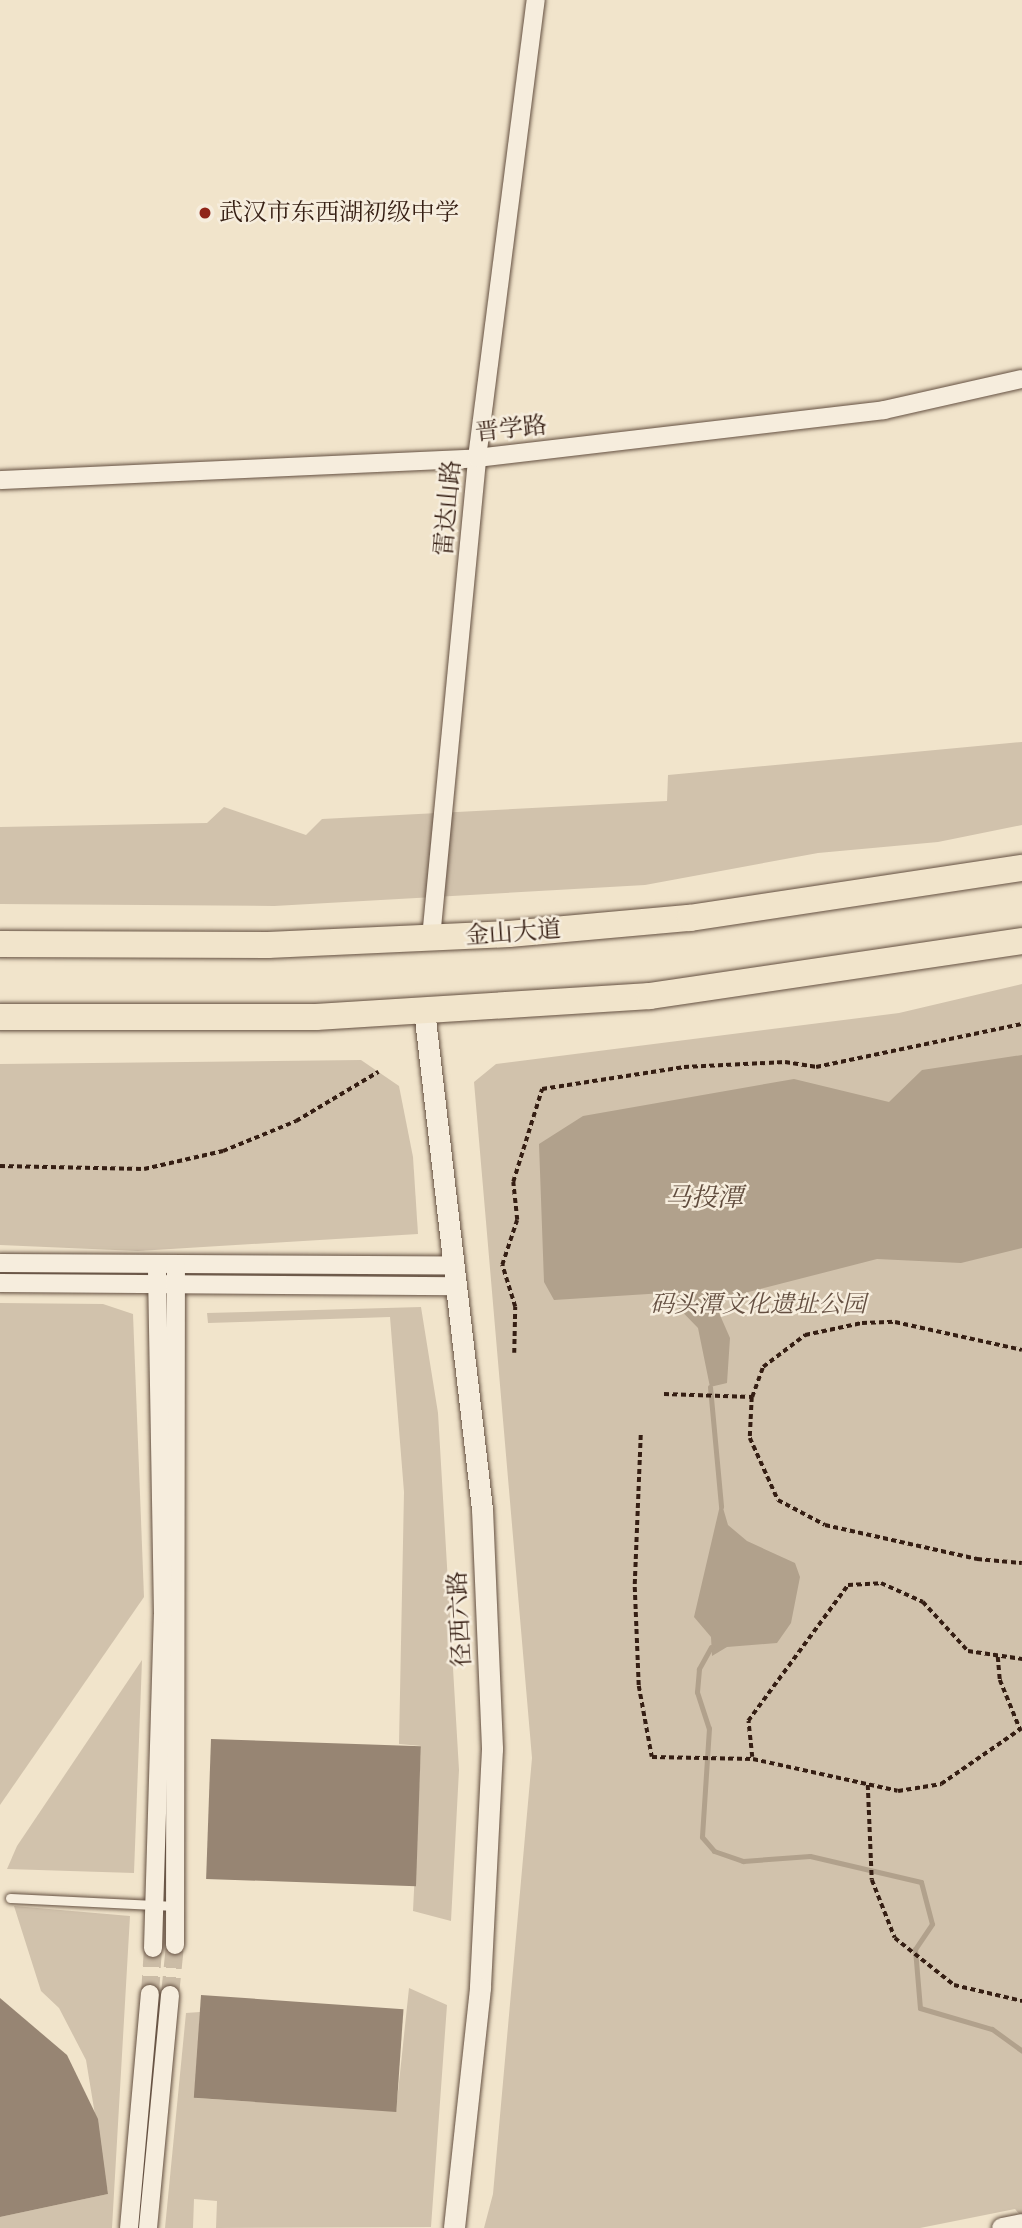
<!DOCTYPE html>
<meta charset="utf-8">
<style>
body{margin:0}
#map{position:relative;width:1022px;height:2228px;overflow:hidden;background:#f1e4cb;font-family:"IM FELL Double Pica","Noto Serif SC",serif}
div>[style]{position:absolute}
[style*='--x']{left:calc(var(--x)*1px);top:calc(var(--y)*1px);width:calc(var(--w)*1px);rotate:calc(var(--a)*1deg)}
.green>*{inset:0;background:#d1c2ac}
.water>*{inset:0;background:#b1a18c}
.stream>*{height:5px;margin:-2.5px;padding:0 2.5px;transform-origin:2.5px;border-radius:2.5px;background:#b1a18c}
.building>*{inset:0;background:#978573;transform-origin:0 0}
.minor-tunnel>*{height:18px;margin-top:-9px;transform-origin:0;background:repeating-linear-gradient(90deg,#cbbca6 0 18px,transparent 0 27px)}
.path>*{height:3.5px;margin-top:-1.75px;transform-origin:0;background:repeating-linear-gradient(90deg,#351e13 0 5px,transparent 0 8.5px)}
.roads{filter:drop-shadow(0 0 2px #645041) drop-shadow(0 0 2px #645041)}
.service>*{height:9px;margin:-4.5px;padding:0 4.5px;transform-origin:4.5px;border-radius:4.5px;background:#f6eddd}
.minor>*{height:18px;margin:-9px;padding:0 9px;transform-origin:9px;border-radius:9px;background:#f6eddd}
.tertiary>*{height:21px;margin:-10.5px;padding:0 10.5px;transform-origin:10.5px;border-radius:10.5px;background:#f6eddd}
.primary>*{height:26px;margin:-13px;padding:0 13px;transform-origin:13px;border-radius:13px;background:#f1e4cb}
.dots>*{width:19px;height:19px;translate:-50% -50%;box-sizing:border-box;border:4px solid #f6eddd;border-radius:50%}
span{translate:-50% -50%;white-space:nowrap;text-align:center;line-height:1.15;-webkit-text-stroke:5px #f6eddd;paint-order:stroke}
.poi-label{font-size:24px;color:#351e13}
.left{translate:0 -50%;text-align:left}
.street-label{font-size:24px;color:#351e13}
.park-label{font-size:24px;color:#644f41;font-style:italic}
.water-label{font-size:26px;color:#604c3d;font-style:italic}
</style>
<div id="map">
<div class="green">
<div style="clip-path:polygon(1022px 742px,1022px 825px,938px 842px,818px 853px,645px 885px,274px 906px,0 904px,0 827px,207px 823px,224px 807px,306px 835px,322px 819px,667px 801px,668px 775px)"></div>
<div style="clip-path:polygon(1022px 984px,1022px 2217px,1015px 2209px,920px 2228px,484px 2228px,493px 2194px,532px 1758px,474px 1082px,496px 1064px,899px 1013px)"></div>
<div style="clip-path:polygon(361px 1060px,399px 1086px,413px 1157px,418px 1234px,138px 1251px,0 1245px,0 1064px)"></div>
<div style="clip-path:polygon(0 1303px,103px 1304px,133px 1314px,144px 1597px,0 1805px)"></div>
<div style="clip-path:polygon(421px 1307px,438px 1413px,459px 1770px,451px 1921px,413px 1911px,421px 1746px,399px 1744px,404px 1492px,390px 1317px,208px 1323px,207px 1313px)"></div>
<div style="clip-path:polygon(142px 1660px,134px 1873px,7px 1869px,17px 1846px)"></div>
<div style="clip-path:polygon(14px 1906px,130px 1916px,112px 2228px,0 2228px,0 2217px,108px 2194px,86px 2060px,59px 2008px,41px 1991px)"></div>
<div style="clip-path:polygon(409px 1988px,447px 2005px,431px 2227px,216px 2228px,217px 2201px,194px 2199px,193px 2228px,165px 2228px,186px 2013px,200px 2012px,196px 2098px,396px 2111px)"></div>
</div>
<div class="water">
<div style="clip-path:polygon(1022px 1055px,1022px 1248px,961px 1263px,877px 1259px,733px 1296px,716px 1306px,730px 1338px,727px 1383px,710px 1387px,698px 1328px,664px 1293px,554px 1300px,544px 1282px,539px 1144px,583px 1116px,794px 1079px,889px 1102px,922px 1070px)"></div>
<div style="clip-path:polygon(721px 1501px,728px 1525px,747px 1541px,795px 1563px,800px 1577px,791px 1623px,777px 1643px,727px 1647px,712px 1656px,711px 1637px,694px 1617px)"></div>
</div>
<div class="stream">
<div style="--x:710;--y:1387;--w:120;--a:84.7"></div>
<div style="--x:711;--y:1647;--w:25;--a:119"></div>
<div style="--x:699;--y:1669;--w:23;--a:95"></div>
<div style="--x:697;--y:1692;--w:38;--a:72"></div>
<div style="--x:709;--y:1728;--w:109;--a:93.7"></div>
<div style="--x:702;--y:1837;--w:18;--a:49"></div>
<div style="--x:714;--y:1851;--w:31;--a:19"></div>
<div style="--x:743;--y:1861;--w:67;--a:-4.3"></div>
<div style="--x:810;--y:1856;--w:114;--a:13.2"></div>
<div style="--x:921;--y:1882;--w:43;--a:75.3"></div>
<div style="--x:932;--y:1924;--w:30;--a:124"></div>
<div style="--x:915;--y:1949;--w:59;--a:85.2"></div>
<div style="--x:920;--y:2008;--w:75;--a:16.3"></div>
<div style="--x:992;--y:2029;--w:37;--a:36"></div>
</div>
<div class="building">
<div style="left:211px;top:1739px;width:210px;height:140px;rotate:2deg"></div>
<div style="left:201px;top:1995px;width:203px;height:103px;rotate:4deg"></div>
<div style="clip-path:polygon(0 1998px,67px 2055px,98px 2119px,108px 2194px,0 2217px)"></div>
</div>
<div class="minor-tunnel">
<div style="--x:150;--y:1994;--w:46;--a:-86.3"></div>
<div style="--x:170;--y:1995;--w:50;--a:-84.3"></div>
</div>
<div class="path">
<div style="--x:0;--y:1166;--w:144;--a:1.2"></div>
<div style="--x:144;--y:1169;--w:81;--a:-12.8"></div>
<div style="--x:223;--y:1151;--w:79;--a:-22.3"></div>
<div style="--x:296;--y:1121;--w:96;--a:-30.9"></div>
<div style="--x:514;--y:1353;--w:46;--a:-88.8"></div>
<div style="--x:515;--y:1307;--w:44;--a:-107.2"></div>
<div style="--x:502;--y:1265;--w:47;--a:-71.6"></div>
<div style="--x:517;--y:1220;--w:38;--a:-96"></div>
<div style="--x:513;--y:1182;--w:97;--a:-72.7"></div>
<div style="--x:542;--y:1089;--w:144;--a:-8.8"></div>
<div style="--x:684;--y:1067;--w:101;--a:-2.8"></div>
<div style="--x:785;--y:1062;--w:31;--a:9"></div>
<div style="--x:816;--y:1067;--w:210;--a:-11.8"></div>
<div style="--x:664;--y:1394;--w:88;--a:2"></div>
<div style="--x:752;--y:1397;--w:41;--a:92.8"></div>
<div style="--x:750;--y:1438;--w:68;--a:65.7"></div>
<div style="--x:778;--y:1500;--w:53;--a:28"></div>
<div style="--x:825;--y:1525;--w:156;--a:12.6"></div>
<div style="--x:977;--y:1559;--w:45;--a:5.1"></div>
<div style="--x:752;--y:1397;--w:32;--a:-70"></div>
<div style="--x:763;--y:1367;--w:53;--a:-37.3"></div>
<div style="--x:805;--y:1335;--w:58;--a:-11.9"></div>
<div style="--x:862;--y:1323;--w:33;--a:-2"></div>
<div style="--x:895;--y:1322;--w:130;--a:12.4"></div>
<div style="--x:641;--y:1435;--w:152;--a:92.3"></div>
<div style="--x:635;--y:1587;--w:99;--a:87.7"></div>
<div style="--x:639;--y:1686;--w:72;--a:79.6"></div>
<div style="--x:652;--y:1757;--w:101;--a:1.1"></div>
<div style="--x:753;--y:1759;--w:148;--a:12.4"></div>
<div style="--x:898;--y:1791;--w:44;--a:-9.2"></div>
<div style="--x:941;--y:1784;--w:98;--a:-34.7"></div>
<div style="--x:998;--y:1657;--w:23;--a:85"></div>
<div style="--x:1000;--y:1680;--w:53;--a:67.8"></div>
<div style="--x:752;--y:1757;--w:36;--a:-96"></div>
<div style="--x:748;--y:1721;--w:169;--a:-53.7"></div>
<div style="--x:848;--y:1585;--w:33;--a:-3"></div>
<div style="--x:881;--y:1583;--w:46;--a:24.3"></div>
<div style="--x:923;--y:1602;--w:67;--a:47.4"></div>
<div style="--x:968;--y:1651;--w:55;--a:8.4"></div>
<div style="--x:868;--y:1785;--w:95;--a:87.6"></div>
<div style="--x:872;--y:1880;--w:62;--a:68.4"></div>
<div style="--x:895;--y:1938;--w:75;--a:38.5"></div>
<div style="--x:954;--y:1985;--w:70;--a:13.2"></div>
</div>
<div class="roads">
<div class="service">
<div style="--x:10;--y:1898;--w:166;--a:2.8"></div>
</div>
<div class="minor">
<div style="--x:0;--y:480;--w:478;--a:-2.6"></div>
<div style="--x:477;--y:458;--w:410;--a:-6.7"></div>
<div style="--x:884;--y:410;--w:141;--a:-12.7"></div>
<div style="--x:431;--y:938;--w:482;--a:-84.5"></div>
<div style="--x:477;--y:458;--w:462;--a:-82.7"></div>
<div style="--x:0;--y:1263;--w:454;--a:0.3"></div>
<div style="--x:0;--y:1283;--w:457;--a:0.4"></div>
<div style="--x:175;--y:1945;--w:679;--a:-89.92"></div>
<div style="--x:153;--y:1948;--w:334;--a:-88.3"></div>
<div style="--x:163;--y:1614;--w:348;--a:-91"></div>
<div style="--x:129;--y:2228;--w:235;--a:-84.9"></div>
<div style="--x:148;--y:2228;--w:234;--a:-84.6"></div>
</div>
<div class="tertiary">
<div style="--x:424;--y:1010;--w:502;--a:83.37"></div>
<div style="--x:482;--y:1509;--w:240;--a:87.6"></div>
<div style="--x:492;--y:1749;--w:239;--a:92.9"></div>
<div style="--x:480;--y:1988;--w:241;--a:96.2"></div>
<div style="--x:1002;--y:2228;--w:20;--a:-11"></div>
</div>
<div class="primary">
<div style="--x:0;--y:944;--w:268;--a:0.2"></div>
<div style="--x:268;--y:945;--w:241;--a:-2.6"></div>
<div style="--x:509;--y:934;--w:182;--a:-5.1"></div>
<div style="--x:690;--y:918;--w:336;--a:-8.6"></div>
<div style="--x:0;--y:1017;--w:316;--a:0"></div>
<div style="--x:316;--y:1017;--w:335;--a:-3.6"></div>
<div style="--x:650;--y:996;--w:376;--a:-8.4"></div>
</div>
</div>
<div class="dots">
<div style="left:205px;top:213px;background:#8f2418"></div>
</div>
<div class="poi-label">
<span class="left" style="left:219px;top:213px">武汉市东西湖初级中学</span>
</div>
<div class="street-label">
<span style="left:511px;top:429px;rotate:-6deg">晋学路</span>
<span style="left:448px;top:508px;rotate:-85deg">雷达山路</span>
<span style="left:513px;top:933px;rotate:-4deg">金山大道</span>
<span style="left:460px;top:1619px;rotate:-93deg">径西六路</span>
</div>
<div class="park-label">
<span style="left:758px;top:1305px">码头潭文化遗址公园</span>
</div>
<div class="water-label">
<span style="left:704px;top:1199px">马投潭</span>
</div>
</div>
